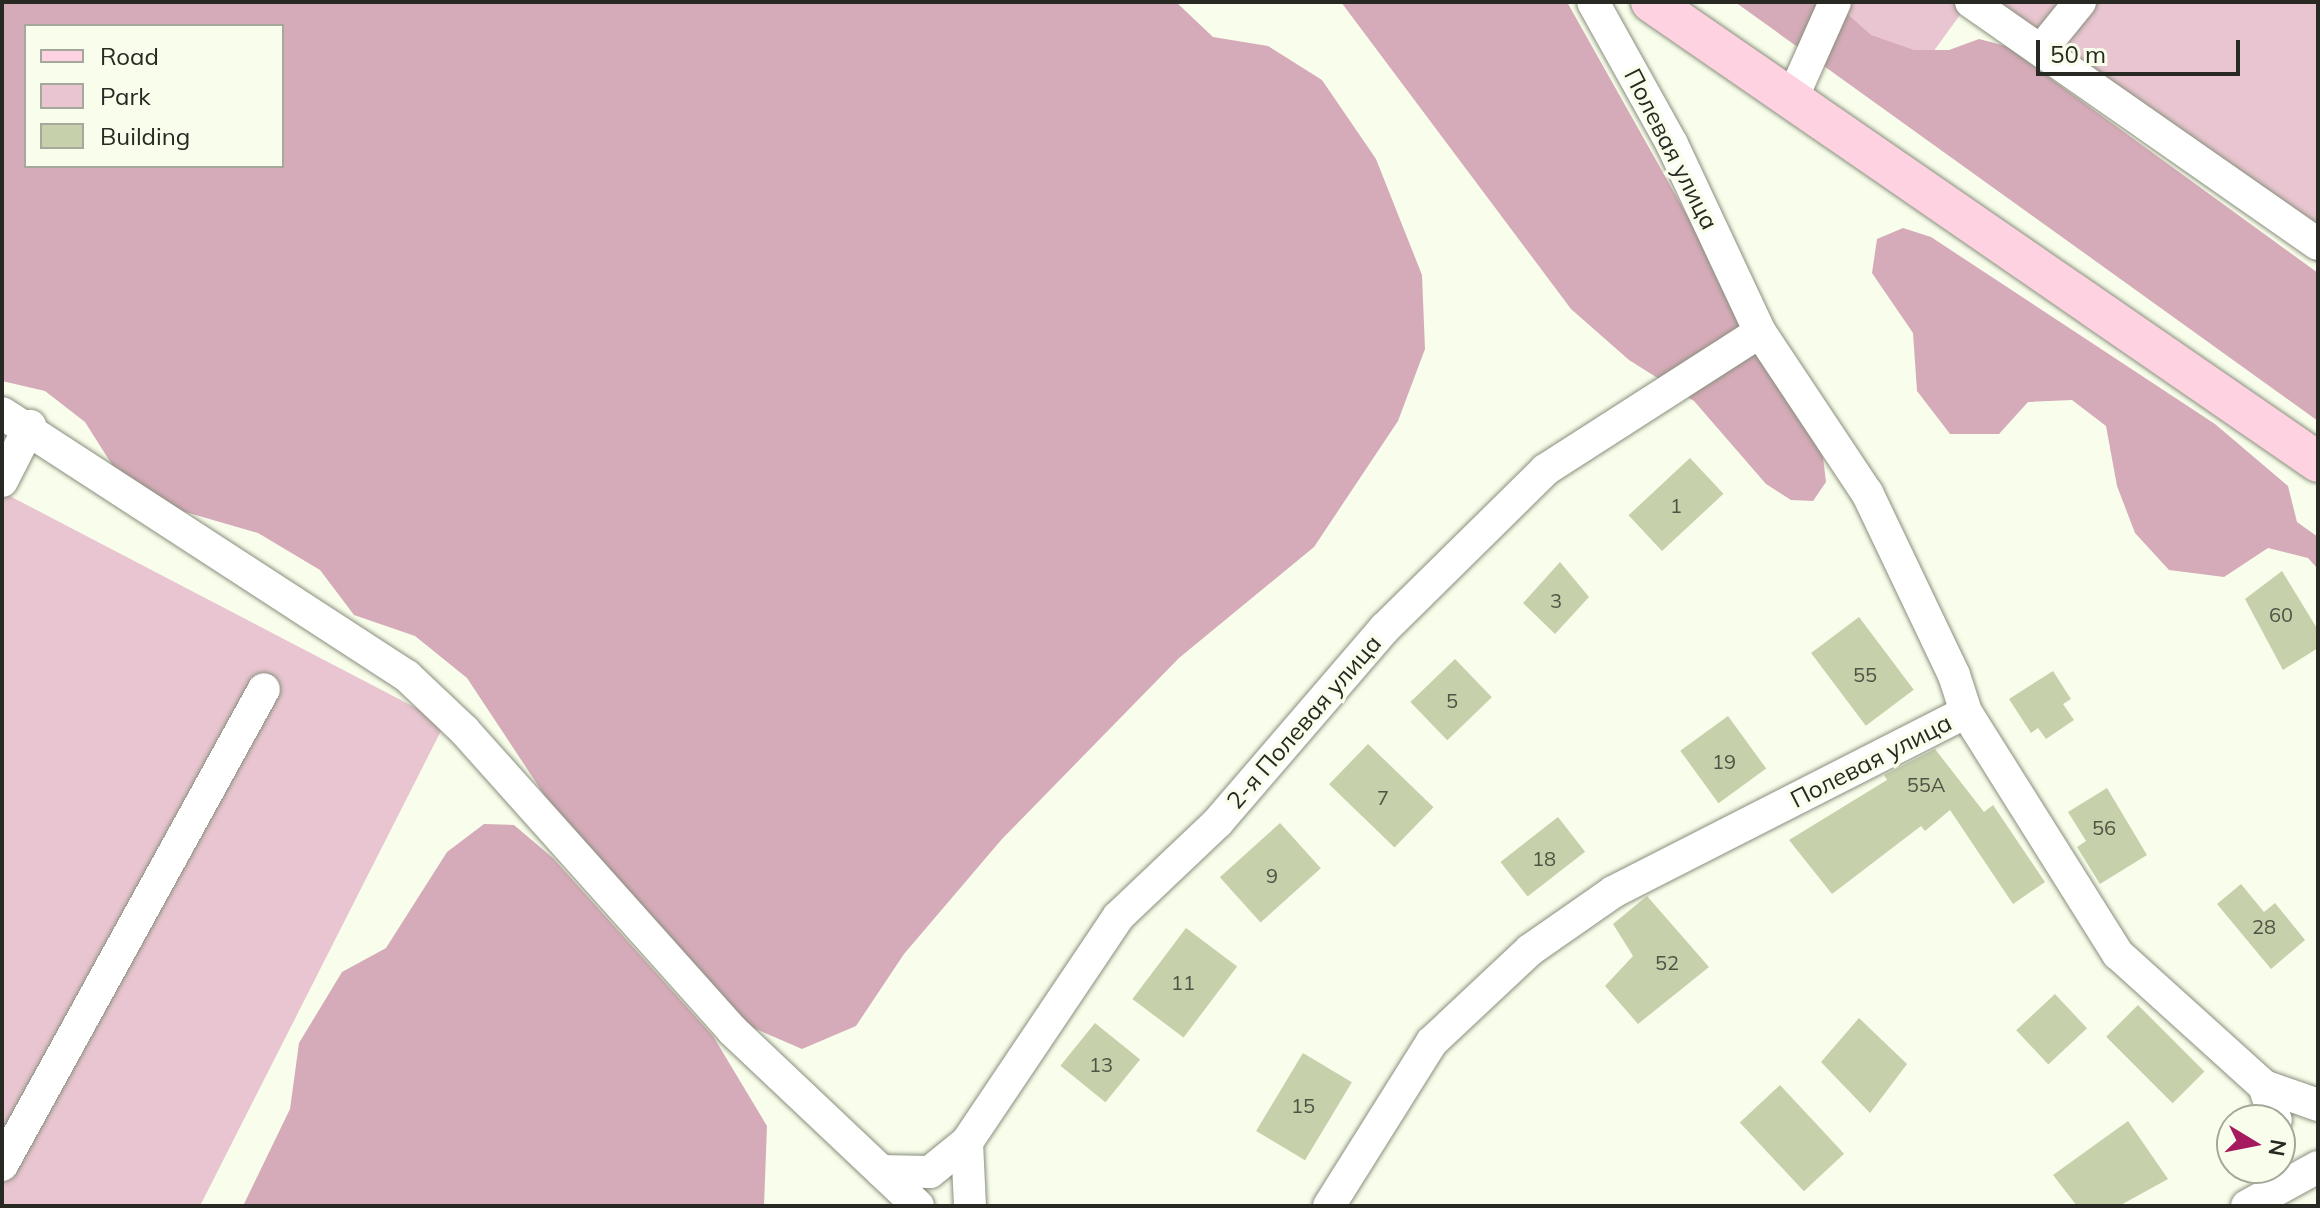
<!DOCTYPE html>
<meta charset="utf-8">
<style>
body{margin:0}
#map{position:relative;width:2320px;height:1208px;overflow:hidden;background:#f8feeb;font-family:Mulish,sans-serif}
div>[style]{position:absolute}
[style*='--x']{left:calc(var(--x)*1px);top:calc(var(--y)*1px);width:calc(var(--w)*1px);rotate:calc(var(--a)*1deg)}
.green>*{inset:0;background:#e8c5d0}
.forest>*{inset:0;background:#d5abb9}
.building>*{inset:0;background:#c6d0ab;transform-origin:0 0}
.roads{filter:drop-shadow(0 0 2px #898e7d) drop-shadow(0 0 2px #898e7d)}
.minor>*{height:32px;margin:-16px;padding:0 16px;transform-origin:16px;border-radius:16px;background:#fff}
.major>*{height:40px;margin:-20px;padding:0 20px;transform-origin:20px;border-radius:20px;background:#fed2e1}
span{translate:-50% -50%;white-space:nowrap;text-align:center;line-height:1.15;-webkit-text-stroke:7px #f8feeb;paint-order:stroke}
.number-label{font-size:20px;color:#4f5344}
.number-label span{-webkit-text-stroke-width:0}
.street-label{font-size:24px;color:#272922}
.frame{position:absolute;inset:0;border:4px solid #272922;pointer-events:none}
.legend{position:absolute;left:24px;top:24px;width:260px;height:144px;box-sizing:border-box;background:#f8feeb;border:2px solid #a4a99b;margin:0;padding:10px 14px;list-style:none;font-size:24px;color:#272922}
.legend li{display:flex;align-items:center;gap:16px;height:40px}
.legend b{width:40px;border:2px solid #a4a99b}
.north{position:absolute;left:2216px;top:1104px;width:80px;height:80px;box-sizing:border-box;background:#f8feeb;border:2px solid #a4a99b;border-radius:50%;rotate:100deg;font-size:22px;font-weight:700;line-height:32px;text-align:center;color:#272922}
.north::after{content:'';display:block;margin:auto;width:28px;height:36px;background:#a61b60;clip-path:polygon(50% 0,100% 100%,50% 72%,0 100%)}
.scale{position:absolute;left:2036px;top:40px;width:204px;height:36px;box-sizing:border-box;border:4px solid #272922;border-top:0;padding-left:10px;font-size:24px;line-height:28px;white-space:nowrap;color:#272922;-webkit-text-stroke:6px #f8feeb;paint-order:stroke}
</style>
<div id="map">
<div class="green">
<div style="clip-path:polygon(1815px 2px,2318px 2px,2318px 264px,1965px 8px,1912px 81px)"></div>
<div style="clip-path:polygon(2px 492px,445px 723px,200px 1206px,2px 1206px)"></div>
</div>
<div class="forest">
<div style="clip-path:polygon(evenodd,2px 2px,1176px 2px,1213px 37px,1268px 46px,1322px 80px,1376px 159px,1422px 275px,1425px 349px,1398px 421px,1314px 547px,1179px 658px,1002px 839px,904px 954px,856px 1026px,802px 1049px,749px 1026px,545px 796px,467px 678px,415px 636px,354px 615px,320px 570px,258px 533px,175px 509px,116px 471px,85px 422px,45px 391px,2px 381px,2px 2px,26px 26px,282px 26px,282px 166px,26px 166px,26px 26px)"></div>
<div style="clip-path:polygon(1341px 2px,1567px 2px,1823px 457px,1826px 482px,1813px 501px,1791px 500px,1766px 484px,1694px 401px,1629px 360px,1571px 309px)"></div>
<div style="clip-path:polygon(1735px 2px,1834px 2px,1871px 35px,1914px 50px,1949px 50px,1979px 39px,2006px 46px,2318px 273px,2318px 421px)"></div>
<div style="clip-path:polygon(1903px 228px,1931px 237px,2215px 424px,2288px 486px,2297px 522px,2318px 537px,2318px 569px,2308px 558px,2268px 548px,2224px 577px,2169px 570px,2135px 533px,2117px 486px,2106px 426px,2072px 400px,2028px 402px,1999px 434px,1950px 434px,1917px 391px,1913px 333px,1872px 273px,1877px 239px)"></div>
<div style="clip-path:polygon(484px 824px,514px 825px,553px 858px,713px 1036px,767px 1126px,764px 1206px,243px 1206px,290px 1109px,299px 1043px,342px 972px,386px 948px,447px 852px)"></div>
</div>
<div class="building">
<div style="left:1690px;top:458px;width:49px;height:84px;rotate:47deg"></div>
<div style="clip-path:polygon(1560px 562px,1589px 597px,1555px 634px,1523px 603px)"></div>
<div style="clip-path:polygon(2282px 571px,2318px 630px,2318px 648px,2283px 670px,2245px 599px)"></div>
<div style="left:1859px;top:617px;width:91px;height:60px;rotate:53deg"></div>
<div style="left:1455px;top:659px;width:53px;height:62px;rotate:46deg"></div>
<div style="clip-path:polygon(2053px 671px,2071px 699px,2063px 704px,2074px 720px,2046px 739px,2038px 728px,2031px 733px,2009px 699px)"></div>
<div style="left:1728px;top:716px;width:65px;height:59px;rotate:54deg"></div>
<div style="left:1368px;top:744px;width:91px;height:56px;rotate:44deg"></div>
<div style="clip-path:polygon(1935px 749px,1984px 812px,1993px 805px,2045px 882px,2013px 904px,1950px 810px,1925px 831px,1921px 826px,1832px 894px,1789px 840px,1887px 780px,1884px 775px)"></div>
<div style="clip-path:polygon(2107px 788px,2147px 855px,2100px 884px,2077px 847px,2086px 841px,2068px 812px)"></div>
<div style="left:1558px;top:817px;width:44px;height:73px;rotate:52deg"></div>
<div style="left:1280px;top:823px;width:61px;height:81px;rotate:48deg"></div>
<div style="clip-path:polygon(2241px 884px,2264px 912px,2275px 903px,2305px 940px,2271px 969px,2217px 904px)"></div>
<div style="clip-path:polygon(1647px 896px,1709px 967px,1638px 1024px,1605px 986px,1633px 956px,1613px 924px)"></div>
<div style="left:1186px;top:928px;width:64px;height:89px;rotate:37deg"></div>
<div style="left:2055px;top:994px;width:47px;height:53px;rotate:47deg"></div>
<div style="left:2138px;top:1005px;width:94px;height:45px;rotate:45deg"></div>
<div style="clip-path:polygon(1859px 1018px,1907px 1064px,1870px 1113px,1821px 1062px)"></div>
<div style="left:1095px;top:1023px;width:58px;height:55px;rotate:39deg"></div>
<div style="left:1303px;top:1053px;width:57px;height:91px;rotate:31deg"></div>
<div style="left:1780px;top:1085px;width:94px;height:55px;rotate:47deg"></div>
<div style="clip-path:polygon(2128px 1121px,2168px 1179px,2119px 1206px,2077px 1206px,2053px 1175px)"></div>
</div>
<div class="roads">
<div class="minor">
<div style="--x:1971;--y:2;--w:423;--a:34.9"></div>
<div style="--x:2041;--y:50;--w:62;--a:-50.9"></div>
<div style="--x:1791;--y:101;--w:108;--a:-66"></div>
<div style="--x:2;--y:413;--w:483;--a:33"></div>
<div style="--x:407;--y:676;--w:79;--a:43.5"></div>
<div style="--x:464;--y:730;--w:402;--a:48.2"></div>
<div style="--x:732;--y:1030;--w:256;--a:43.4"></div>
<div style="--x:2;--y:481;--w:62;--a:-63"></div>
<div style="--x:1966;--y:712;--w:286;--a:57.9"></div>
<div style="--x:2118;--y:954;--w:197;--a:42.1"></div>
<div style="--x:2264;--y:1086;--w:57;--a:19.4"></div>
<div style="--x:2264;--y:1086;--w:36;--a:71"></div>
<div style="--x:2;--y:1165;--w:543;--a:-61.17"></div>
<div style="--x:881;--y:1171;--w:49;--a:1.2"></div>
<div style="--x:930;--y:1172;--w:48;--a:-39"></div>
<div style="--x:970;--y:1206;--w:64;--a:-92.7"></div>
<div style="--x:967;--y:1142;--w:271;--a:-56.1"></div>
<div style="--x:1118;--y:917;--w:138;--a:-43.5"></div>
<div style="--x:1218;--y:822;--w:256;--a:-49.3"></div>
<div style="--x:1385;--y:628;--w:225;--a:-44.6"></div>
<div style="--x:1545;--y:470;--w:255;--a:-32.7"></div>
<div style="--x:1329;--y:1206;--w:194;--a:-57.9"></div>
<div style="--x:1432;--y:1042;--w:134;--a:-43.2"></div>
<div style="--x:1530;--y:950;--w:101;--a:-34.9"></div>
<div style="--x:1613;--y:892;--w:396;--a:-27"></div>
<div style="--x:1966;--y:712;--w:39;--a:-108"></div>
<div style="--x:1954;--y:675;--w:202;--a:-115.5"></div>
<div style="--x:1867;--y:493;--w:193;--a:-123.6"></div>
<div style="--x:1760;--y:332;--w:208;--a:-115.1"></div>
<div style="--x:1672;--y:144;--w:162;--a:-119.1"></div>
<div style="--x:2247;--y:1206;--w:81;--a:-28.8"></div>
</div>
<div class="major">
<div style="--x:1651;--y:2;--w:810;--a:34.59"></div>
</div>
</div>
<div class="number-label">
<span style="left:1676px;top:505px">1</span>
<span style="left:1556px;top:600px">3</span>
<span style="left:2281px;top:614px">60</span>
<span style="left:1865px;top:674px">55</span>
<span style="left:1452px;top:700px">5</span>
<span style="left:1724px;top:761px">19</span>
<span style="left:1926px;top:784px">55А</span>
<span style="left:1383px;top:797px">7</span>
<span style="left:2104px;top:827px">56</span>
<span style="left:1544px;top:858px">18</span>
<span style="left:1272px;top:875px">9</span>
<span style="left:2264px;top:926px">28</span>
<span style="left:1667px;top:962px">52</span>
<span style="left:1183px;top:982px">11</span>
<span style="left:1101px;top:1064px">13</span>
<span style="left:1303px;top:1105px">15</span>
</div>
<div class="street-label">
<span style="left:1671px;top:149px;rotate:63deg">Полевая улица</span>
<span style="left:1304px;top:722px;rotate:-49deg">2-я Полевая улица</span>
<span style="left:1871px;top:761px;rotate:-27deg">Полевая улица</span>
</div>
<div class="frame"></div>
<ul class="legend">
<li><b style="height:10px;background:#fed2e1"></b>Road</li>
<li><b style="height:22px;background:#e8c5d0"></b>Park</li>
<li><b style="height:22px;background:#c6d0ab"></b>Building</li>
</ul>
<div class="north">N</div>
<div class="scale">50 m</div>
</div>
